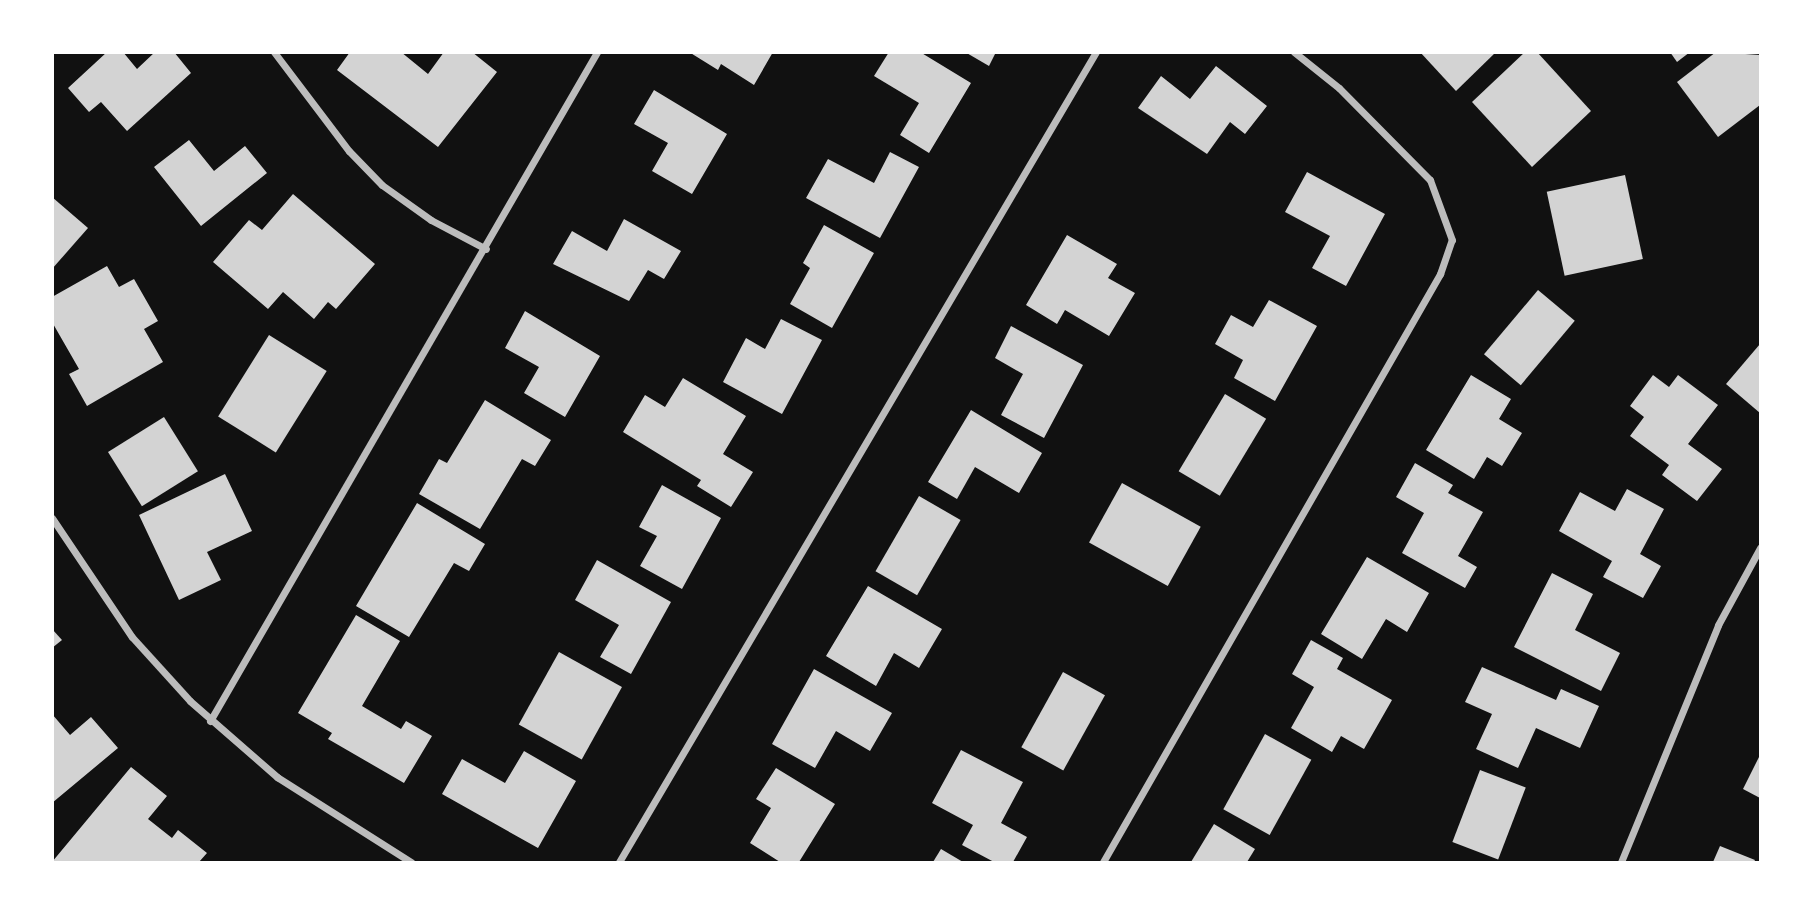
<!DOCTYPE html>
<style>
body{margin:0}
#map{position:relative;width:1813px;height:915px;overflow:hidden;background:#111;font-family:"Libre Baskerville",serif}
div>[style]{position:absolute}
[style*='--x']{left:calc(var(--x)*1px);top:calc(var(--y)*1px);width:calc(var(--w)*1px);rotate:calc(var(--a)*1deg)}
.building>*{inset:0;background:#d3d3d3;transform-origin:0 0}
.minor>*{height:7px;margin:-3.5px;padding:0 3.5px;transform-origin:3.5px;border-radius:3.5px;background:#bcbcbc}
span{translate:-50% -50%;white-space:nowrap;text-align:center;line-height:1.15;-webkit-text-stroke:5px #fff;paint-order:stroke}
.frame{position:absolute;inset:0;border:54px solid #fff;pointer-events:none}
</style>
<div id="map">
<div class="building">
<div style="clip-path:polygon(107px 52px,123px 52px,137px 69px,155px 52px,174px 52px,191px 73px,127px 131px,101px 102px,89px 112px,68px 88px)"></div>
<div style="clip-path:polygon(350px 52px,401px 52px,428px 74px,444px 52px,472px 52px,497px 72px,438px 147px,337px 70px)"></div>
<div style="clip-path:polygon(689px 52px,773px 52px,754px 85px,721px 64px,718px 70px)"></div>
<div style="clip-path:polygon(889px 52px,920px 52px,971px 83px,929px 153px,900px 135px,919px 103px,874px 76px)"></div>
<div style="clip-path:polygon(965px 52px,996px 52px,989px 66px)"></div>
<div style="clip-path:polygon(1420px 52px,1496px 52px,1456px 91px)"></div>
<div style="clip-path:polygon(1525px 52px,1537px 52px,1591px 111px,1532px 167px,1472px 102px)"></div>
<div style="clip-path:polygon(1670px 52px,1690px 52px,1677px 62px)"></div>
<div style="clip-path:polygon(1716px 52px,1760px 55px,1760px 105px,1718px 137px,1677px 82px)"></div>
<div style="clip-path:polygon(1216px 66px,1267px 106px,1245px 134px,1230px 122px,1207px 154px,1138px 108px,1161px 76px,1190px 99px)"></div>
<div style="clip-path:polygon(654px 90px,727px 134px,692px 194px,652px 171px,668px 143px,634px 124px)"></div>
<div style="clip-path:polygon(189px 140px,214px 171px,245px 146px,267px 173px,201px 226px,154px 167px)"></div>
<div style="clip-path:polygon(890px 152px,919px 167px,880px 238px,806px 198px,828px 159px,874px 183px)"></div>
<div style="clip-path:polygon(1307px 172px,1385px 214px,1346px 286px,1312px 268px,1330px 236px,1285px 212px)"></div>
<div style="left:1625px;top:175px;width:86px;height:80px;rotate:78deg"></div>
<div style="clip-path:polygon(293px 194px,375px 264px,336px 309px,328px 302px,314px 319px,283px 292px,268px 309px,213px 262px,249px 220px,262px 230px)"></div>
<div style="clip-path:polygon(52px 197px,88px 228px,52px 269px)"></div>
<div style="clip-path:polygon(624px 219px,681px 251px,664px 279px,648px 270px,629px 301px,553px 264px,572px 231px,607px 251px)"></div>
<div style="clip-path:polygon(824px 225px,874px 253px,832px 328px,790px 304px,810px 268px,803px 263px)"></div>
<div style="clip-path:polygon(1067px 235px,1117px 264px,1108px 278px,1135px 293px,1109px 336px,1065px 310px,1057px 324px,1026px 305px)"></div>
<div style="clip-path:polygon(107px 266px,119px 287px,134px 279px,158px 321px,144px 329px,163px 362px,87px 406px,69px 374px,79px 369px,52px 322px,52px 297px)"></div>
<div style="left:1538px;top:290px;width:48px;height:84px;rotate:40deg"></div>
<div style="clip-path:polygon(1269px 300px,1317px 326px,1275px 401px,1234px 378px,1243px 360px,1215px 344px,1231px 315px,1253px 327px)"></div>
<div style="clip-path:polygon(525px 311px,600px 356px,565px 417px,524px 393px,539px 367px,505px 348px)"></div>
<div style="clip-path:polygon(781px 319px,822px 340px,782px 414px,723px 382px,746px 338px,765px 349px)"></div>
<div style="clip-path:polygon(1011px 326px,1083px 365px,1044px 438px,1001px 415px,1023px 374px,995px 358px)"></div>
<div style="left:269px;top:335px;width:68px;height:96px;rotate:32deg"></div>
<div style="clip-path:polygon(1760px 344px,1760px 413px,1726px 384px)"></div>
<div style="clip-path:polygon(1471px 375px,1511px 399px,1499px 419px,1522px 433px,1502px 466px,1487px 457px,1474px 479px,1426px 450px)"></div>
<div style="clip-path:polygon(1653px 375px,1669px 387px,1678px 375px,1718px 405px,1688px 444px,1722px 469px,1697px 501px,1662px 475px,1669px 465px,1630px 436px,1644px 417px,1630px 406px)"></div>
<div style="clip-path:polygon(683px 378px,746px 416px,723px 454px,753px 472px,731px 507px,697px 486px,701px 480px,623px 432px,645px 395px,665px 407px)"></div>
<div style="left:1225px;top:394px;width:48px;height:90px;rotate:31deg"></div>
<div style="clip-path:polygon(485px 400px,551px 440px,535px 466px,522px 459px,480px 529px,419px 494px,439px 459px,447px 463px)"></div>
<div style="clip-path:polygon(971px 410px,1042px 453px,1019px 493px,975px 467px,957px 499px,928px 482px)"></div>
<div style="left:164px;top:417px;width:64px;height:66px;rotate:58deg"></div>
<div style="clip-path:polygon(1415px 463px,1453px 485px,1448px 493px,1483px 512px,1458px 556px,1477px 567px,1465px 588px,1402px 553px,1424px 513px,1396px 497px)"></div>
<div style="clip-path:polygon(225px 474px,252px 531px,207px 552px,221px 580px,179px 600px,139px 515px)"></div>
<div style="left:1122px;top:483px;width:90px;height:68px;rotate:29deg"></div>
<div style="clip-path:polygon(662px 485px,721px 518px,682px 589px,640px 566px,657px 536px,639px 527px)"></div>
<div style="clip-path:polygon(1627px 489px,1664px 509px,1640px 554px,1661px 566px,1643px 598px,1603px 577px,1612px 561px,1559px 531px,1580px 492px,1615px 511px)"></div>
<div style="left:919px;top:496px;width:48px;height:87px;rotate:30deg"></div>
<div style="clip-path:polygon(417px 503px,485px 544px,469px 571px,454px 563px,409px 637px,356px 606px)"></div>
<div style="clip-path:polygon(1367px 557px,1429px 593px,1407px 632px,1386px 619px,1362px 659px,1321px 634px)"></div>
<div style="clip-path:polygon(597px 560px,671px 602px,631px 674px,600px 657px,619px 625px,575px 600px)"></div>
<div style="clip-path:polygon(1552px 573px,1593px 594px,1575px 630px,1620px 653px,1601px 691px,1514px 647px)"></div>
<div style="clip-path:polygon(868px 586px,942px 629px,919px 668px,894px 653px,876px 686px,826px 656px)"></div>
<div style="clip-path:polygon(356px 615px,400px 641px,362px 706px,401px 729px,406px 721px,432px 736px,404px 783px,328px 739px,332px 733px,298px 713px)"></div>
<div style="clip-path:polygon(52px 629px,62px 640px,52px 648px)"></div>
<div style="clip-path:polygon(1311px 640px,1343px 658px,1337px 669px,1392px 700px,1364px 749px,1341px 736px,1332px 752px,1291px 728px,1314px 687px,1292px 674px)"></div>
<div style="left:559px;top:652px;width:72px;height:83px;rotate:29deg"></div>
<div style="clip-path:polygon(1482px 667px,1556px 700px,1561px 689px,1599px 706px,1580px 748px,1536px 728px,1518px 768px,1476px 749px,1492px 714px,1465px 702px)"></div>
<div style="clip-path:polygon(814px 669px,892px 713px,870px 751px,836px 731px,815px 768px,772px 744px)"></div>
<div style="left:1063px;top:672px;width:48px;height:86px;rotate:29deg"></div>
<div style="clip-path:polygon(52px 714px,70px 735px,91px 717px,118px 748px,52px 803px)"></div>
<div style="left:1265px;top:734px;width:53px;height:86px;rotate:29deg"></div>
<div style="clip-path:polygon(961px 750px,1023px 782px,1001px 823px,1027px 837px,1013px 862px,994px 862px,962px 845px,973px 825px,932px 803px)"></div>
<div style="clip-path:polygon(524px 751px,576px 781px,538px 848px,442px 794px,462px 759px,505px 783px)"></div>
<div style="clip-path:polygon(1760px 755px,1760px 798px,1743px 789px)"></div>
<div style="clip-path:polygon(131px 767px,167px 796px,148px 819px,172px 838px,178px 830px,207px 853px,199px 862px,52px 862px)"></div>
<div style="clip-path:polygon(776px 768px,835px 804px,799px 862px,780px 862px,750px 843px,771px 808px,756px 799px)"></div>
<div style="left:1480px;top:770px;width:49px;height:77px;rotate:21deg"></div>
<div style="clip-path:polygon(1214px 824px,1255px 849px,1247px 862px,1191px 862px)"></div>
<div style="clip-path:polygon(1720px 846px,1755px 860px,1754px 862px,1713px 862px)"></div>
<div style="clip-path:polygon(941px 849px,963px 862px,933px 862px)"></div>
</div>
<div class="minor">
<div style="--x:274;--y:52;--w:124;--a:52.9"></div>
<div style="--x:349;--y:151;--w:47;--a:45.9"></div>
<div style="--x:382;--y:185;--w:60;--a:35.5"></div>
<div style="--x:431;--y:220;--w:62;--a:27.8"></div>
<div style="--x:52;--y:518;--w:143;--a:56.1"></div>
<div style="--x:132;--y:637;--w:86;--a:47.8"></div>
<div style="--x:190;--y:701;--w:116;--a:41.1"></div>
<div style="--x:277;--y:777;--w:159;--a:32.4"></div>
<div style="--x:210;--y:721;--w:773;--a:-59.95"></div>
<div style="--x:619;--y:862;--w:940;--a:-59.51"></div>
<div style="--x:1103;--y:862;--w:678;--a:-60.18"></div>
<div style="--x:1440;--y:274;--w:36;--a:-71"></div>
<div style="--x:1452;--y:240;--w:64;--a:-110.1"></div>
<div style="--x:1430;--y:180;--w:129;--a:-134.7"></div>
<div style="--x:1339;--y:88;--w:58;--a:-141.3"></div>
<div style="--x:1621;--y:862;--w:256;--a:-67.7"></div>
<div style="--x:1718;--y:625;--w:88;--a:-61.4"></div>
</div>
<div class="frame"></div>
</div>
